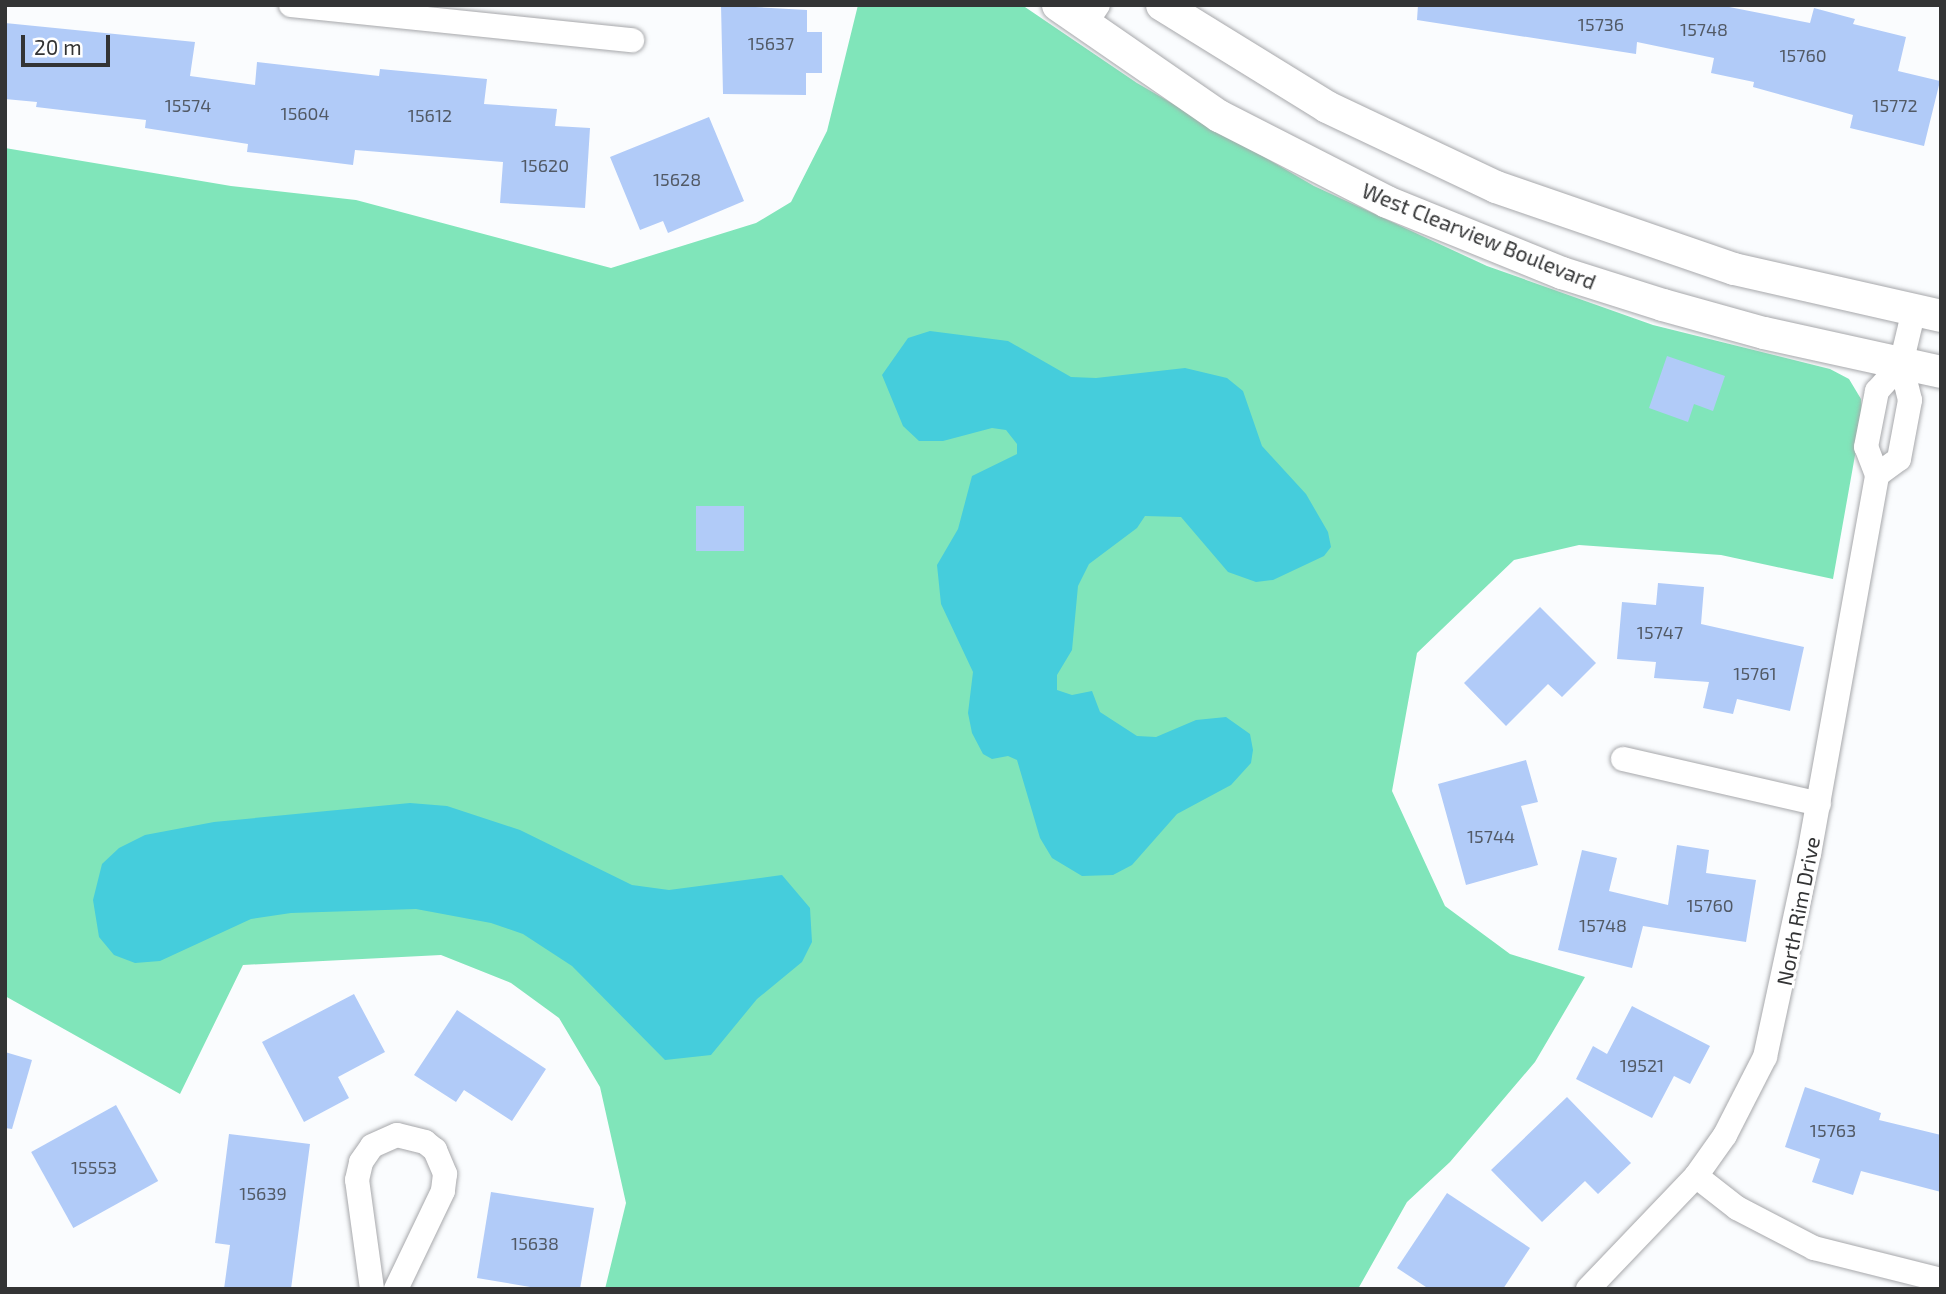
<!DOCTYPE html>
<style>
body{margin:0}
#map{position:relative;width:1946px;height:1294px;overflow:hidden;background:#fafcfe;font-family:"Exo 2",sans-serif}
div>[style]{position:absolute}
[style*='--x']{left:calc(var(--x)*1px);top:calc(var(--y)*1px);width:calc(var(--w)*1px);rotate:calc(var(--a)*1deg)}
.green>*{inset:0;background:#80e5ba}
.water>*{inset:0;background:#45cddc}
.building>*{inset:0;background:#b1cbf8;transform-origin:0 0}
.roads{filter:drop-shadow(0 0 2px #a7a8ab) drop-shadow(0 0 2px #a7a8ab)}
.minor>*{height:24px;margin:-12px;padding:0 12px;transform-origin:12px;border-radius:12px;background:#fff}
.tertiary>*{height:32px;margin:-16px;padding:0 16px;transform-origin:16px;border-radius:16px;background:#fff}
span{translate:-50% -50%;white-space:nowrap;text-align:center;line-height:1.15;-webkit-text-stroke:6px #fff;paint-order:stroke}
.number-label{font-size:18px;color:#525a66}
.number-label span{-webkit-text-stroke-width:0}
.street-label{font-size:21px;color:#333435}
.frame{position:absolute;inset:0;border:7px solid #333435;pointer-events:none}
.scale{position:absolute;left:21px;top:35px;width:89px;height:32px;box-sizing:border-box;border:4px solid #333435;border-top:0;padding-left:9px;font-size:21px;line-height:24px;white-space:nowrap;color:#333435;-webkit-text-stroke:5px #fff;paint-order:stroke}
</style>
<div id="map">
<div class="green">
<div style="clip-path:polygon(858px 5px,1022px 5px,1137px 83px,1314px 186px,1487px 266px,1653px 325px,1830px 369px,1849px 379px,1861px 399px,1862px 416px,1833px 579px,1721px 555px,1579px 545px,1514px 560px,1417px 653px,1392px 791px,1445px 906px,1510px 954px,1585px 977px,1535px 1062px,1450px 1162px,1407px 1202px,1358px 1289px,605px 1289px,626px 1203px,600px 1087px,559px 1018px,511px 983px,441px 955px,243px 965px,180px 1094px,5px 996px,5px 148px,231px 186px,356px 200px,611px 268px,756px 223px,791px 202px,827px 131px)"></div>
</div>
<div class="water">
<div style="clip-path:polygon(930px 331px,1008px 341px,1071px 377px,1096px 378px,1185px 368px,1227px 378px,1243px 391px,1262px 446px,1306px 494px,1328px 532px,1331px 547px,1324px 556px,1273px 580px,1256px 582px,1228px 572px,1181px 517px,1145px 516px,1137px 528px,1089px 564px,1078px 586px,1072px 650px,1057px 675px,1057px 690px,1072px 695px,1092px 691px,1100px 712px,1137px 736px,1156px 737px,1196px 720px,1226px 717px,1250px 734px,1253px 750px,1251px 763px,1231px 785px,1177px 814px,1132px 865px,1113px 875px,1082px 876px,1052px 858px,1040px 838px,1017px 760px,1008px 756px,992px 759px,983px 754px,972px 733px,968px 713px,973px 672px,941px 604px,937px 565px,958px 529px,972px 476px,1017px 454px,1017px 444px,1006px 430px,992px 428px,943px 441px,919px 441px,903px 426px,882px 375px,908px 338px)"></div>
<div style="clip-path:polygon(410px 803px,447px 806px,520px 830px,632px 885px,669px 890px,782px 875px,810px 908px,812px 942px,802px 962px,757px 999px,711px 1055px,665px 1060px,572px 966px,523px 934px,491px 923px,416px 909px,291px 913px,251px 919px,160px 961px,135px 963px,114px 955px,99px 937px,93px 900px,102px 864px,119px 848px,145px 835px,214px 822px)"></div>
</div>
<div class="building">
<div style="clip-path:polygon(721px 5px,807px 10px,807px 32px,822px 32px,822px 73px,806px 73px,806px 95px,723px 94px)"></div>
<div style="clip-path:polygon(1418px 5px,1719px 5px,1810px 23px,1814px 8px,1855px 19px,1853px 24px,1906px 37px,1898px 71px,1940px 81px,1924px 146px,1850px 128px,1853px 115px,1753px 87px,1754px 82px,1711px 73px,1714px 58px,1637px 42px,1636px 54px,1417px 20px)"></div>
<div style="clip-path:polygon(5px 23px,195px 42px,190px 76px,255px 85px,257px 62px,379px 76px,380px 69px,487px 79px,484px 104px,557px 109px,555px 126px,590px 128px,585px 208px,500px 203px,503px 162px,355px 150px,353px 165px,247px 152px,248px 144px,145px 128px,146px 120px,36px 107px,37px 102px,5px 99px)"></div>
<div style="clip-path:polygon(709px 117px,744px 201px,668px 233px,663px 221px,640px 230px,610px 157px)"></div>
<div style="clip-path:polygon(1667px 356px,1725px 376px,1713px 411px,1694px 404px,1688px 422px,1649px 408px)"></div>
<div style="left:696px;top:506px;width:48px;height:45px"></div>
<div style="clip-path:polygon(1658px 583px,1704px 587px,1701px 624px,1804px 647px,1790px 711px,1737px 699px,1733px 714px,1703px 708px,1709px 682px,1654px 678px,1656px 662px,1617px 659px,1622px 602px,1656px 605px)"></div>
<div style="clip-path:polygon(1540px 607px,1596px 663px,1562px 697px,1548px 684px,1506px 726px,1464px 683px)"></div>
<div style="clip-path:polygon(1526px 760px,1538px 802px,1521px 806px,1538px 865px,1466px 885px,1438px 784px)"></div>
<div style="clip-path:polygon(1677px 845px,1709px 850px,1706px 873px,1756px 880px,1746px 942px,1643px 926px,1632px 968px,1558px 950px,1582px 850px,1617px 858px,1609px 891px,1668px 905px)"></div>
<div style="clip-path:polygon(354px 994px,385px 1052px,338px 1077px,349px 1098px,304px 1122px,262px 1042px)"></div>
<div style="clip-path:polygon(1632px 1006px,1710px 1046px,1690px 1084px,1674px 1076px,1652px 1118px,1576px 1079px,1593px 1046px,1607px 1054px)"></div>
<div style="clip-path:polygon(457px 1010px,546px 1069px,512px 1121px,464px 1090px,456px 1102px,414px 1075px)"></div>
<div style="clip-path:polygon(5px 1052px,32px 1060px,12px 1129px,5px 1128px)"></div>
<div style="clip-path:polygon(1805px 1087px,1881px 1113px,1879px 1120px,1941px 1135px,1941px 1192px,1861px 1171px,1853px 1195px,1812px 1182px,1820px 1159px,1785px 1147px)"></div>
<div style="clip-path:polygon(1567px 1097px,1631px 1163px,1598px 1194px,1585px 1181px,1542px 1222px,1491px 1170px)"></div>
<div style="left:116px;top:1105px;width:87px;height:97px;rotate:61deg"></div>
<div style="clip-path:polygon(229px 1134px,310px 1144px,291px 1289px,224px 1289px,230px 1245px,215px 1243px)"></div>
<div style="clip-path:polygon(491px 1192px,594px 1208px,580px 1289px,542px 1289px,477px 1278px)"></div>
<div style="clip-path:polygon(1447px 1193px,1530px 1248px,1503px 1289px,1429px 1289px,1397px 1268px)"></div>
</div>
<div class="roads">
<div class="minor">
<div style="--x:291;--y:5;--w:343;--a:5.9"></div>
<div style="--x:1085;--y:24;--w:23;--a:-56"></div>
<div style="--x:1877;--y:475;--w:27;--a:-36"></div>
<div style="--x:1899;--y:459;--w:60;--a:-79.4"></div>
<div style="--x:1910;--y:400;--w:37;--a:-104"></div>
<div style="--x:1901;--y:364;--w:56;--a:-76.5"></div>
<div style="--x:1623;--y:759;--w:201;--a:12.9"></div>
<div style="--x:1696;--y:1176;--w:52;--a:38"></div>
<div style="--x:1737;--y:1208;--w:87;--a:27.5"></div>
<div style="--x:1814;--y:1248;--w:131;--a:14.1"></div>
<div style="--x:372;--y:1289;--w:110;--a:-97.8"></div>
<div style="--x:357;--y:1180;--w:18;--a:-77"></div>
<div style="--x:361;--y:1162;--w:19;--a:-55"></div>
<div style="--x:372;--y:1146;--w:27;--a:-24"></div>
<div style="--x:397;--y:1135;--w:29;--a:14"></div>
<div style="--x:425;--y:1142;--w:13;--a:39"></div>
<div style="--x:435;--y:1150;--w:26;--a:67"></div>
<div style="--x:445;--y:1174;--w:17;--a:97"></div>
<div style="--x:443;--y:1191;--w:109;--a:115.6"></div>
<div style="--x:1588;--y:1289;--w:156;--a:-46.3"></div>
<div style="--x:1696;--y:1176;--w:50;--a:-54.7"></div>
<div style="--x:1725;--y:1135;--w:88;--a:-62.9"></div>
<div style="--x:1765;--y:1057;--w:208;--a:-77.8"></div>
<div style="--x:1809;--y:854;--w:385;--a:-79.8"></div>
<div style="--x:1877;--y:475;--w:30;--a:-111"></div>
<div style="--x:1866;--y:447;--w:57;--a:-78.9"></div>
<div style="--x:1877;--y:391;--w:36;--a:-48"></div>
</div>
<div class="tertiary">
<div style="--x:1058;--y:5;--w:196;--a:34.6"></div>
<div style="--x:1219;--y:116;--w:189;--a:27.1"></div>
<div style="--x:1387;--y:202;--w:189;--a:22.1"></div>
<div style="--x:1562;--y:273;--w:106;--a:17.6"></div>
<div style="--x:1663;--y:305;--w:105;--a:15.5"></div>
<div style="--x:1764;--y:333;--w:181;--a:12.4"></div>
<div style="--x:1162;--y:5;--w:194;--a:31.7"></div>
<div style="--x:1327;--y:107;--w:187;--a:25.3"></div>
<div style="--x:1496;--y:187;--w:252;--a:19"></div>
<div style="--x:1734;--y:269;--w:212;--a:12.8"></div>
</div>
</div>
<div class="number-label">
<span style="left:1601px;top:24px">15736</span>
<span style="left:1704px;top:29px">15748</span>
<span style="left:771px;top:43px">15637</span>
<span style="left:1803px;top:55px">15760</span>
<span style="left:188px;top:105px">15574</span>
<span style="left:1895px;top:105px">15772</span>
<span style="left:305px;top:113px">15604</span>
<span style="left:430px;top:115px">15612</span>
<span style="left:545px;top:165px">15620</span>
<span style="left:677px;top:179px">15628</span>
<span style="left:1660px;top:632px">15747</span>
<span style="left:1755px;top:673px">15761</span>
<span style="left:1491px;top:836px">15744</span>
<span style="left:1710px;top:905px">15760</span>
<span style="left:1603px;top:925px">15748</span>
<span style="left:1642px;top:1065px">19521</span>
<span style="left:1833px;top:1130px">15763</span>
<span style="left:94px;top:1167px">15553</span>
<span style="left:263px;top:1193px">15639</span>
<span style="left:535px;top:1243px">15638</span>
</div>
<div class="street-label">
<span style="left:1479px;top:236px;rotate:22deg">West Clearview Boulevard</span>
<span style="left:1798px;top:911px;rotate:-79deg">North Rim Drive</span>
</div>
<div class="frame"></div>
<div class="scale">20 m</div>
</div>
